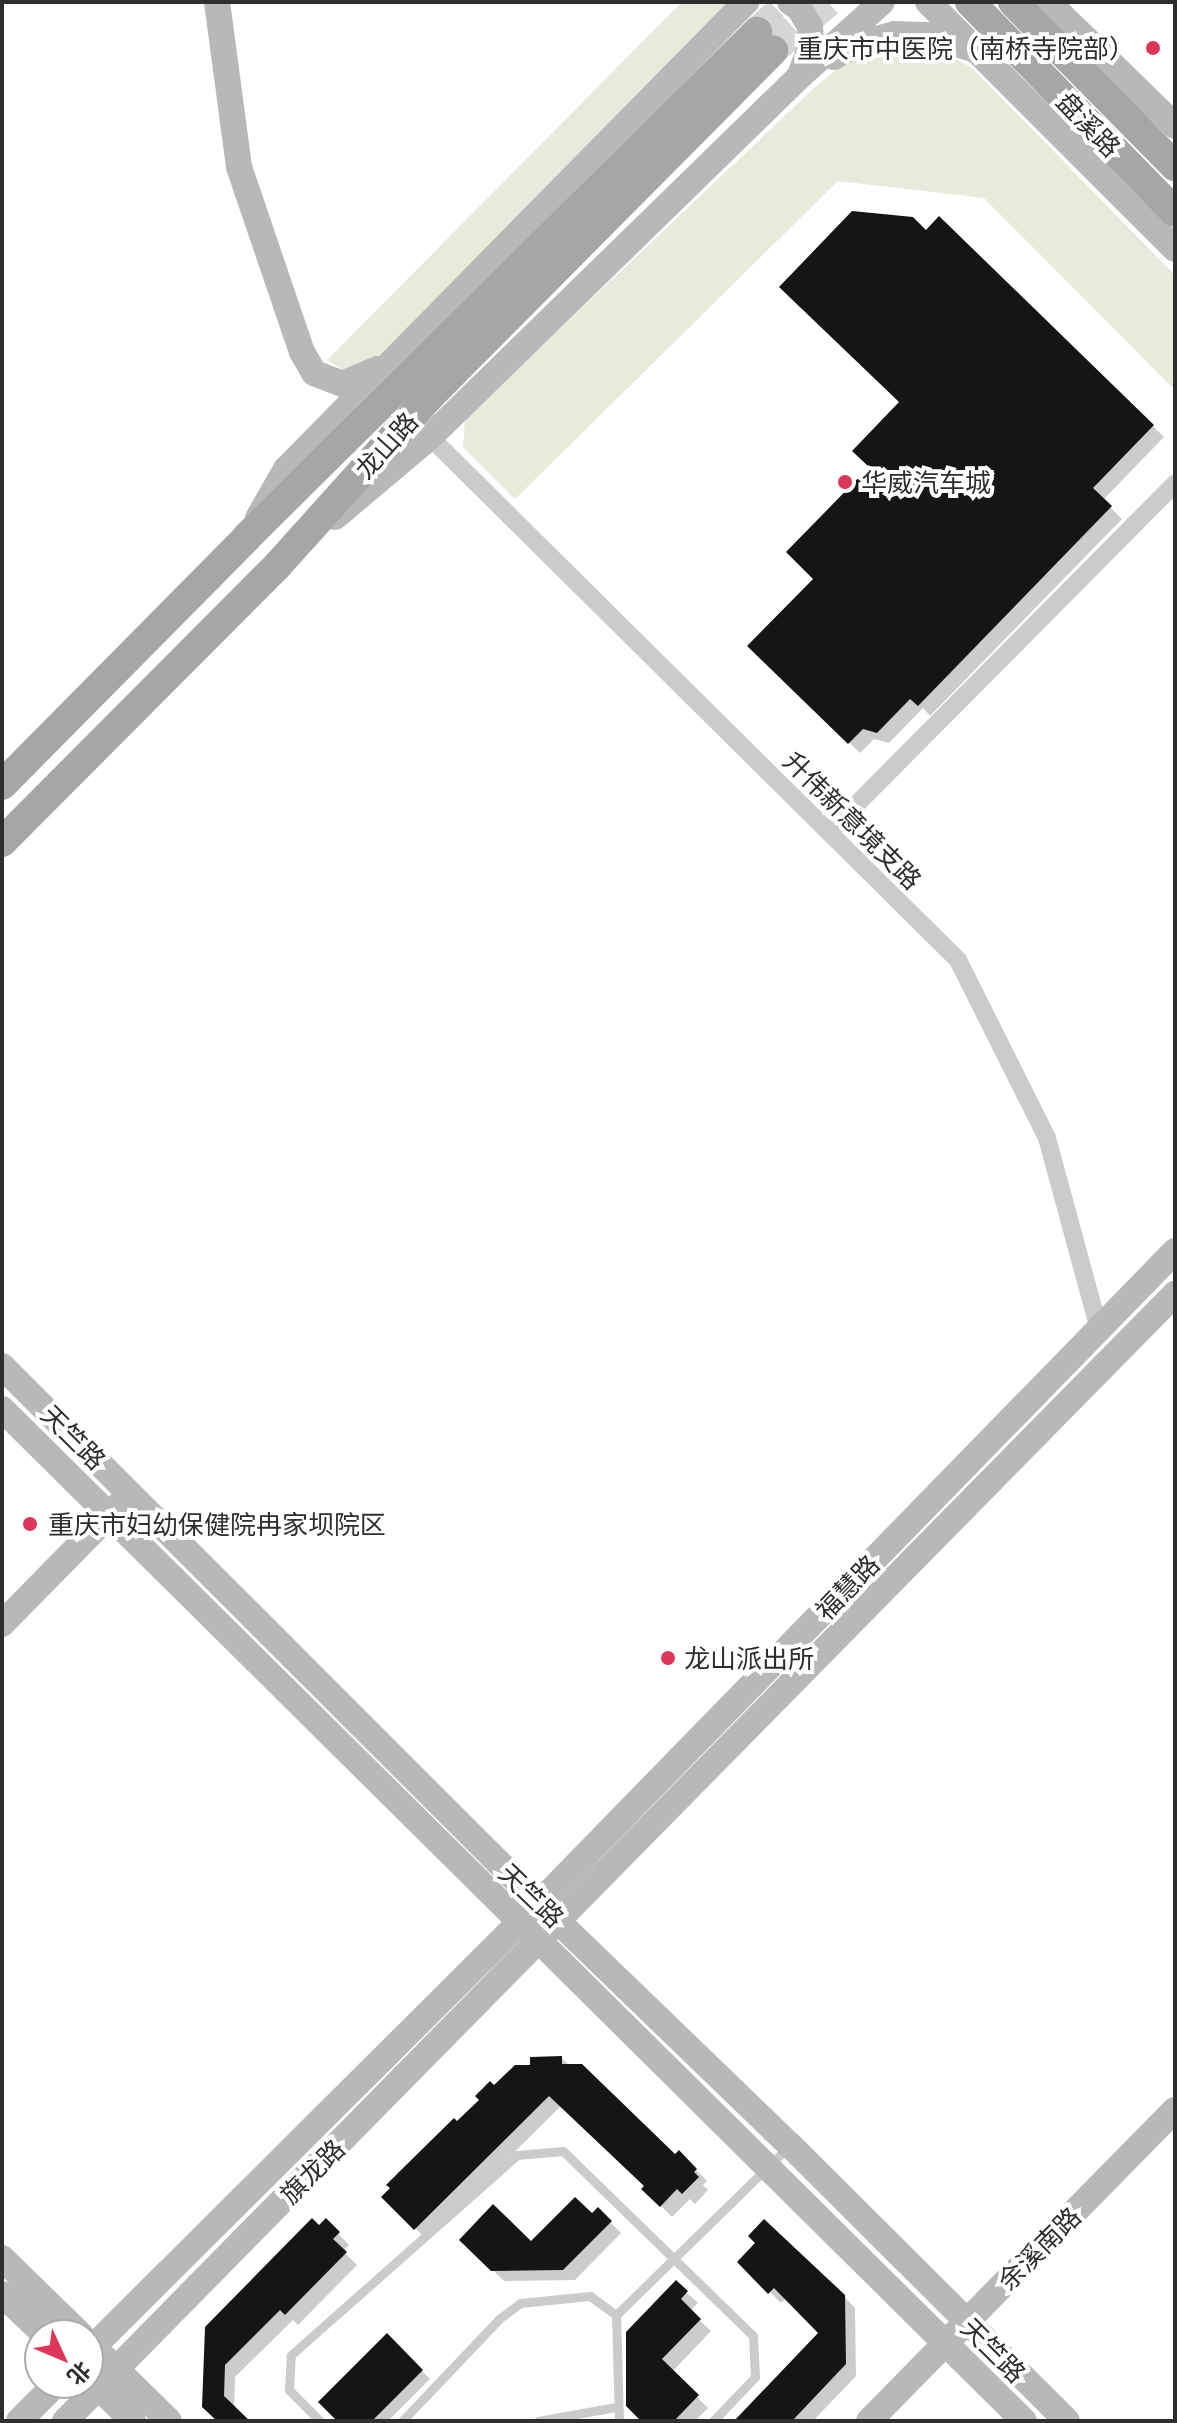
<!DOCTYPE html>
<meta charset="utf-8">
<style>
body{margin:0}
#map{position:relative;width:1177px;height:2423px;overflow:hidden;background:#fff;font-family:Barlow,"Noto Sans SC",sans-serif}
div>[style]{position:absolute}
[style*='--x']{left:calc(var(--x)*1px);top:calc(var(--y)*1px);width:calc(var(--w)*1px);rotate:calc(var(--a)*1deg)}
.green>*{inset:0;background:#e6ebdc}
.shadow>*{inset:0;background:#0003}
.building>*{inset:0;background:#151515}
.primary-tunnel>*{height:30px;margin-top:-15px;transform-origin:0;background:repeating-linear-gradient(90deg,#d5d5d5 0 30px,transparent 0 45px)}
.lane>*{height:9px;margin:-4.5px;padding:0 4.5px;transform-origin:4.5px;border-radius:4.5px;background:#cbcbcb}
.street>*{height:18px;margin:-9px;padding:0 9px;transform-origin:9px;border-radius:9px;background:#cbcbcb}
.secondary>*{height:26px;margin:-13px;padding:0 13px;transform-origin:13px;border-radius:13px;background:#b8b8b8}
.primary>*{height:30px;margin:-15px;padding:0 15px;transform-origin:15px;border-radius:15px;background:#a6a6a6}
.primary-bridge>*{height:30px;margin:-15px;padding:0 15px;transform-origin:15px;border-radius:15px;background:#a6a6a6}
.dots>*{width:22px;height:22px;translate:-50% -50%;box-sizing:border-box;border:4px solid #fff;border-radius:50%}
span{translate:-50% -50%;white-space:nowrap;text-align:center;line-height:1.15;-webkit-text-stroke:8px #fff;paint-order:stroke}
.poi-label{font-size:26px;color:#2e2e2e}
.right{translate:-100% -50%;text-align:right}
.left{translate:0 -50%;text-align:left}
.street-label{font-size:26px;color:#2e2e2e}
.frame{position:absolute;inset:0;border:4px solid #2e2e2e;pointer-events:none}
.north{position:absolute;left:24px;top:2319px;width:80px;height:80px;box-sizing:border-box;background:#fff;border:2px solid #ababab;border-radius:50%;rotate:134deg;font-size:22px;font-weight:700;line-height:32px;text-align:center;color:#2e2e2e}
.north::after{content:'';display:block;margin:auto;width:28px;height:36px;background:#de365a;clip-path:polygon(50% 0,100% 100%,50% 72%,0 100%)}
</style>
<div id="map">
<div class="green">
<div style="clip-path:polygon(682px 2px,730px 2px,380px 355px,347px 372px,327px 360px)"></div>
<div style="clip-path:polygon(904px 44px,925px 44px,971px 67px,1175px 275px,1175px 390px,984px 198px,838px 181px,515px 499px,463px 447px,465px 419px,813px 89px,844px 63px,872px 51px)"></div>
</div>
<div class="shadow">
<div style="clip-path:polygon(940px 219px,1164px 437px,1103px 500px,1122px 519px,930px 716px,923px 708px,889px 743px,874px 739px,860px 753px,750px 646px,816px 579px,902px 403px,926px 233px)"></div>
<div style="clip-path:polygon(561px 2058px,675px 2157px,679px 2153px,707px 2181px,703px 2185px,708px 2190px,695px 2204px,690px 2199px,672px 2217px,644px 2189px,646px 2186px,561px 2106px,426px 2239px,384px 2197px,494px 2088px,532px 2067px)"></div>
<div style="clip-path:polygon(598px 2210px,621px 2233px,575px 2280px,504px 2281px,462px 2240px,531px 2243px,592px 2216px)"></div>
<div style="clip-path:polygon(326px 2221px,349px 2245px,343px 2251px,357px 2265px,298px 2325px,293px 2320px,235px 2377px,234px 2408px,247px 2421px,219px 2421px,207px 2328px)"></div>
<div style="clip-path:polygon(739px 2262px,844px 2296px,855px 2308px,856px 2376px,813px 2421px,737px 2421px,821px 2333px,786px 2298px,781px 2303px)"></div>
<div style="clip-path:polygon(676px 2283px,698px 2303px,690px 2311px,711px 2331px,672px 2372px,708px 2408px,695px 2421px,644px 2421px)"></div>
<div style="clip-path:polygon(387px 2336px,430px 2379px,388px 2421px,340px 2421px)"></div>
</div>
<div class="building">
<div style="clip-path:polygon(852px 211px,913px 217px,926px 230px,939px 216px,1154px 425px,1093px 488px,1112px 506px,918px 706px,910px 699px,877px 733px,863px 729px,848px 744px,747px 646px,813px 579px,786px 552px,869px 467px,852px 451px,899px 402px,779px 287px)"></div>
<div style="clip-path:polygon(562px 2056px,562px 2064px,582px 2064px,675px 2154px,679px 2150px,697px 2169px,694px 2172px,699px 2177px,682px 2194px,677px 2189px,660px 2207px,641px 2189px,644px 2186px,549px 2096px,414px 2230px,381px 2197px,390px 2188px,386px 2185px,401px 2170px,454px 2118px,457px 2121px,479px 2100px,475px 2096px,490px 2081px,494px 2085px,515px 2065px,530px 2065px,530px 2057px)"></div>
<div style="clip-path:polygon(575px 2197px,592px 2213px,598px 2207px,612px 2221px,563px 2270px,491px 2271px,459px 2240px,493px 2204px,531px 2241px)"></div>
<div style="clip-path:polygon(312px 2218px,319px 2225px,326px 2218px,340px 2232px,333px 2239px,347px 2252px,285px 2315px,280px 2310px,225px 2365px,224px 2396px,250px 2421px,217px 2421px,202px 2407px,205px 2327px)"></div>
<div style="clip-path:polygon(764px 2219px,845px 2295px,846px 2364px,792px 2421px,734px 2421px,818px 2333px,774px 2288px,768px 2294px,737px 2262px,755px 2243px,748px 2236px)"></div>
<div style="clip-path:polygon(676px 2280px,688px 2291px,681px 2299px,701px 2319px,662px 2359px,699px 2395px,674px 2421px,641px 2421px,626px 2406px,626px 2332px)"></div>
<div style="clip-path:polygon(387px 2333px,423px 2370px,372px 2421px,337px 2421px,318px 2402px)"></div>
</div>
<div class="primary-tunnel">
<div style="--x:757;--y:32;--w:45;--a:-42.3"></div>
<div style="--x:773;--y:50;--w:73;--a:-41.1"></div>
</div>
<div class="lane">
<div style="--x:320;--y:2421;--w:44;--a:-135"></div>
<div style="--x:289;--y:2390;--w:35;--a:-87"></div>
<div style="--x:291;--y:2355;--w:302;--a:-41.5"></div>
<div style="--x:517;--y:2155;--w:46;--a:-5"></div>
<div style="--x:563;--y:2151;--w:265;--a:44.2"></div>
<div style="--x:753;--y:2336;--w:41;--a:87.2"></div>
<div style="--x:755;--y:2377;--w:61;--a:133.7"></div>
<div style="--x:402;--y:2421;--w:141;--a:-46.4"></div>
<div style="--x:499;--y:2319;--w:26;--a:-37"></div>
<div style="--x:520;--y:2303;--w:70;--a:-5.7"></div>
<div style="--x:590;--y:2296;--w:32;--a:36"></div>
<div style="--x:538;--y:2421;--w:79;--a:-10.2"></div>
<div style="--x:619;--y:2421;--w:106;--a:-91.6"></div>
<div style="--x:616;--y:2315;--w:243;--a:-44.3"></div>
</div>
<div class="street">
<div style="--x:430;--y:437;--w:743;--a:44.73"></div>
<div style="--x:958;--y:960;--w:199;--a:63.4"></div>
<div style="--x:1047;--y:1138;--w:198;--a:74.8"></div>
<div style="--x:829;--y:832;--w:491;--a:-45.2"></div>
</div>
<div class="secondary">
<div style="--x:217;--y:2;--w:166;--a:82.4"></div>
<div style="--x:239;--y:167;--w:195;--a:71.2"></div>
<div style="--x:302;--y:352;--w:24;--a:60"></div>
<div style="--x:314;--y:373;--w:30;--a:21"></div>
<div style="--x:342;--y:384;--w:38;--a:-23"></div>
<div style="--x:790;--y:2;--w:11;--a:34"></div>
<div style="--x:799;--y:8;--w:21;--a:59"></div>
<div style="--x:810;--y:26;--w:19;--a:87"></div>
<div style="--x:811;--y:45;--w:30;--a:110"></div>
<div style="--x:928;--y:2;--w:349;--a:45"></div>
<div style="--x:1048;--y:2;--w:177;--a:44.3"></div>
<div style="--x:834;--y:57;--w:24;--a:-30"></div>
<div style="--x:855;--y:45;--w:41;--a:-15.4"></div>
<div style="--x:895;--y:34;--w:34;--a:2"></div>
<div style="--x:929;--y:35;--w:45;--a:18"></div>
<div style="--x:335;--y:517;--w:124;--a:-40.1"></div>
<div style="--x:430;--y:437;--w:517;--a:-44.29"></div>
<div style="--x:800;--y:76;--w:110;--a:-42.1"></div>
<div style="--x:258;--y:518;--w:56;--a:-60.3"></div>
<div style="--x:286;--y:469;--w:656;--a:-45.43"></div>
<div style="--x:2;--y:1366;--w:759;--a:45"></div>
<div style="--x:539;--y:1903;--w:349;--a:44"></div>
<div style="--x:790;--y:2145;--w:391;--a:44.9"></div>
<div style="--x:2;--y:1409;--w:1438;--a:44.72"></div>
<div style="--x:2;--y:1624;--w:168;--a:-45.5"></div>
<div style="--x:2;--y:2258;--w:110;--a:44.3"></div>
<div style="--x:2;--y:2294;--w:59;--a:43.6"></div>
<div style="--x:88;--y:2352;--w:636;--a:-44.87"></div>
<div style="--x:539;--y:1903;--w:911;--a:-45.71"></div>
<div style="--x:106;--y:2359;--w:88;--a:44.5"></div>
<div style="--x:88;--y:2377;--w:63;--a:44.4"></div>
<div style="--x:19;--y:2421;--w:54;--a:-45"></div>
<div style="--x:65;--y:2421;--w:1582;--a:-45.44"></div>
<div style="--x:869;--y:2421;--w:436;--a:-45.5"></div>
</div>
<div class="primary">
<div style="--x:1013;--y:2;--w:231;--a:45.4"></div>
<div style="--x:2;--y:785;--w:349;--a:-45.3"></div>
<div style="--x:247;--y:537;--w:718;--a:-44.72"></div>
<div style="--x:2;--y:842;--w:390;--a:-45.1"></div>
<div style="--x:277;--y:566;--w:229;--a:-48"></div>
<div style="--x:430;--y:396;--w:487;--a:-45.2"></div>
</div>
<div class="primary-bridge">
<div style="--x:970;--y:2;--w:293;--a:45.7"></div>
</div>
<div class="dots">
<div style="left:1153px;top:48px;background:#de365a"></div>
<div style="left:845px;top:482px;background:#de365a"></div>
<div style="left:30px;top:1524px;background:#de365a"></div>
<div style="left:668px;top:1658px;background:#de365a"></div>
</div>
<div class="poi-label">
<span class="right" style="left:1135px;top:48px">重庆市中医院（南桥寺院部）</span>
<span class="left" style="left:861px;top:482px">华威汽车城</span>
<span class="left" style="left:48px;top:1524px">重庆市妇幼保健院冉家坝院区</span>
<span class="left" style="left:684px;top:1658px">龙山派出所</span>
</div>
<div class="street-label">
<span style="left:1089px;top:124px;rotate:46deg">盘溪路</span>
<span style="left:386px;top:445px;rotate:-48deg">龙山路</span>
<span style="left:853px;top:820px;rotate:45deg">升伟新意境支路</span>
<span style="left:74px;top:1437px;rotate:45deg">天竺路</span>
<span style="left:847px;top:1587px;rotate:-46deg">福慧路</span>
<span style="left:532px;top:1895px;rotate:44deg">天竺路</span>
<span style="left:312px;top:2171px;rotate:-45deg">旗龙路</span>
<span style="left:1039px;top:2248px;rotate:-45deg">余溪南路</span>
<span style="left:994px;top:2350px;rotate:45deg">天竺路</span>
</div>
<div class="frame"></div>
<div class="north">北</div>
</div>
